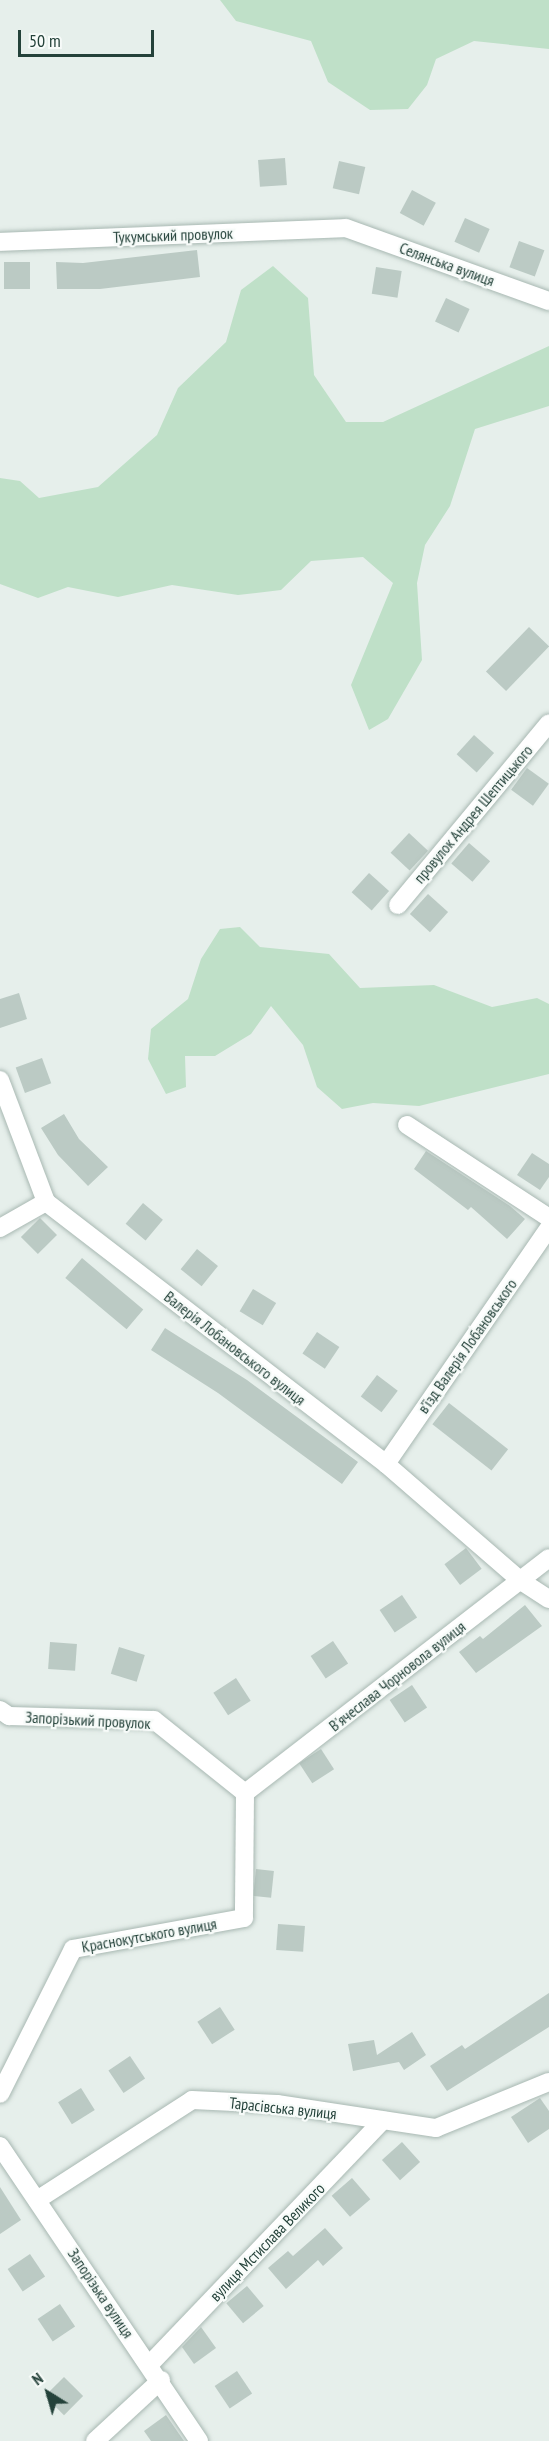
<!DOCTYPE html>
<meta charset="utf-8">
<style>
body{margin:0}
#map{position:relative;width:549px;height:2441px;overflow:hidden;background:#e6efeb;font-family:"PT Sans Narrow",sans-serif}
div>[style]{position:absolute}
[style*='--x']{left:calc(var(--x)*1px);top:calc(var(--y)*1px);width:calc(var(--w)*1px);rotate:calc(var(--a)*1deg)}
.green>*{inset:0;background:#bfe0c8}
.building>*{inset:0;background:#bbcac4;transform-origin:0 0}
.roads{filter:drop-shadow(0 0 2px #a8b8b2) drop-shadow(0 0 2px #a8b8b2)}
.minor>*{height:18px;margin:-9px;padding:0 9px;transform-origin:9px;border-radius:9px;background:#fff}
span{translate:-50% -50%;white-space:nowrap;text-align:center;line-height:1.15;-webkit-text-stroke:4.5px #f7fbf9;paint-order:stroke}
.street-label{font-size:16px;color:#24423a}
.north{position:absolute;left:18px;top:2363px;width:60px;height:60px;-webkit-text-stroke:4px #f7fbf9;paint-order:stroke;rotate:323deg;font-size:16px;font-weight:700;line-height:24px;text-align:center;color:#24423a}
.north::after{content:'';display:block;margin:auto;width:21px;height:27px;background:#24423a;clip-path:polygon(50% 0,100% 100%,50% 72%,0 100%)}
.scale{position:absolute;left:18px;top:30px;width:136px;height:27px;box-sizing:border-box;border:3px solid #24423a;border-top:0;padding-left:8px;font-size:18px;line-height:21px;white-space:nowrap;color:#24423a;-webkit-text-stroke:4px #f7fbf9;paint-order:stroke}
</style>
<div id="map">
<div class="green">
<div style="clip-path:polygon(220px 0,549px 0,549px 49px,474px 41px,436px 59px,427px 85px,408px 109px,370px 110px,328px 82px,311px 41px,236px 21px)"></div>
<div style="clip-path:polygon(273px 266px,308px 298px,314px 375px,346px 422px,383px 422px,549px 346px,549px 406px,475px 429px,450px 506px,425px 545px,417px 583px,422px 660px,388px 719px,369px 730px,351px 685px,393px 583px,363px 557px,311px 561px,281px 590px,238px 595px,172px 585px,118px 597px,68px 587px,38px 598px,0 584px,0 478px,20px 481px,39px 498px,98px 487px,157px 435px,178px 388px,226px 342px,241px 290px)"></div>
<div style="clip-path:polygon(240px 927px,260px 947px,329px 954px,360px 988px,434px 985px,492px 1007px,537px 998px,549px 1004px,549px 1074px,419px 1106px,373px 1103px,342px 1109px,317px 1087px,303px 1045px,271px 1006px,251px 1034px,215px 1056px,185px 1056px,186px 1087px,166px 1094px,148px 1059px,151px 1029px,188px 999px,201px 959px,220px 929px)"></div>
</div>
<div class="building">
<div style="left:285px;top:158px;width:27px;height:27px;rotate:86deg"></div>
<div style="left:339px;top:161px;width:27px;height:28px;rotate:13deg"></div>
<div style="left:412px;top:190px;width:27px;height:26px;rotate:28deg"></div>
<div style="left:465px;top:218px;width:27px;height:26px;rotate:24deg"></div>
<div style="left:519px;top:241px;width:27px;height:28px;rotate:20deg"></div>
<div style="clip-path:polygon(197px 250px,200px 277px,100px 289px,57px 289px,56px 262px,83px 263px)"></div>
<div style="left:4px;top:262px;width:26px;height:27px"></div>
<div style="left:376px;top:267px;width:26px;height:27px;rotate:9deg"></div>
<div style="left:446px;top:298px;width:26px;height:26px;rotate:25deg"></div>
<div style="left:529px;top:627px;width:28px;height:62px;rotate:44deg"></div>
<div style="left:474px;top:735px;width:27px;height:26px;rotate:42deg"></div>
<div style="left:527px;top:768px;width:27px;height:27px;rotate:36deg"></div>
<div style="left:409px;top:833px;width:26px;height:27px;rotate:43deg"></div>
<div style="left:469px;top:843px;width:28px;height:27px;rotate:41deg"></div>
<div style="left:369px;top:873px;width:27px;height:26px;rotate:42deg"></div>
<div style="left:428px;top:894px;width:27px;height:27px;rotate:42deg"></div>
<div style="clip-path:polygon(19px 993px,27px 1019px,0 1028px,0 999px)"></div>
<div style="left:42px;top:1058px;width:27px;height:28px;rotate:70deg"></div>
<div style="clip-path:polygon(64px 1114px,79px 1139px,108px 1167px,88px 1186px,58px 1155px,41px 1128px)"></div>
<div style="clip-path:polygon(426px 1151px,510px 1206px,525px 1219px,507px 1239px,471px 1207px,468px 1210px,414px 1169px)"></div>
<div style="clip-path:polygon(532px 1153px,549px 1164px,549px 1177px,540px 1190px,517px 1175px)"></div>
<div style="left:143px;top:1203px;width:26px;height:27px;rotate:40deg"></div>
<div style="left:40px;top:1218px;width:24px;height:27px;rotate:45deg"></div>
<div style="left:197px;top:1249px;width:27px;height:26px;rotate:39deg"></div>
<div style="left:82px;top:1258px;width:80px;height:26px;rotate:40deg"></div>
<div style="left:253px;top:1289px;width:27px;height:26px;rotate:31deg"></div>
<div style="clip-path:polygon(165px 1328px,247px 1380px,358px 1462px,342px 1484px,218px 1393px,151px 1350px)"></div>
<div style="left:317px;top:1332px;width:27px;height:26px;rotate:34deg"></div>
<div style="left:377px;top:1375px;width:26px;height:27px;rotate:37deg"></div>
<div style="left:449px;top:1403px;width:75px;height:27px;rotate:38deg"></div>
<div style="left:466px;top:1548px;width:26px;height:27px;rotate:53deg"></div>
<div style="left:402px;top:1595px;width:27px;height:27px;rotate:56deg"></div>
<div style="clip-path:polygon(525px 1605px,542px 1626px,476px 1673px,459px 1652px,480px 1636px,483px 1639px)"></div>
<div style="left:333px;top:1641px;width:27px;height:27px;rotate:56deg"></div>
<div style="left:50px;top:1642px;width:27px;height:27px;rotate:4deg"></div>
<div style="left:119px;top:1647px;width:27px;height:28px;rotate:17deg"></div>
<div style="left:236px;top:1678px;width:27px;height:27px;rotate:57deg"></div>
<div style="left:412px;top:1685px;width:27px;height:27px;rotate:56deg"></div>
<div style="left:321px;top:1749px;width:24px;height:26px;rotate:57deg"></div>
<div style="left:256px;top:1869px;width:18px;height:27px;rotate:6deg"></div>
<div style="left:278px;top:1924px;width:27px;height:26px;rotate:4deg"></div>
<div style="clip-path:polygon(549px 1993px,549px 2027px,447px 2091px,430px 2066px,462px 2045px,465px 2049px)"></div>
<div style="left:220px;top:2007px;width:27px;height:27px;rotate:57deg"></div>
<div style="clip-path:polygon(412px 2032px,426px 2055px,404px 2070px,399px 2062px,353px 2071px,348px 2044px,374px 2040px,377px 2055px)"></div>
<div style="left:130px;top:2056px;width:27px;height:26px;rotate:56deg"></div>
<div style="left:81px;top:2088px;width:26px;height:27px;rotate:58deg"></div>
<div style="clip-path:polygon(540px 2098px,549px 2111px,549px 2129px,528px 2143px,511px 2117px)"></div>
<div style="left:402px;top:2142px;width:27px;height:27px;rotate:48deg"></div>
<div style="left:352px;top:2178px;width:28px;height:27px;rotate:49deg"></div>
<div style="clip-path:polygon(0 2187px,21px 2220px,0 2234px)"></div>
<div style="clip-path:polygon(325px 2228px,343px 2248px,323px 2266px,318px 2260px,286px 2289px,268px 2268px,288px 2251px,293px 2256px)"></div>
<div style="left:30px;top:2254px;width:27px;height:27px;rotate:56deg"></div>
<div style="left:247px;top:2286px;width:26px;height:27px;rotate:50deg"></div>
<div style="left:60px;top:2304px;width:27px;height:27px;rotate:56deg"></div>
<div style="clip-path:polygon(201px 2327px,216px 2348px,194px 2364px,182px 2347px)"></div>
<div style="left:237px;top:2371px;width:27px;height:27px;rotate:56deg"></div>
<div style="left:64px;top:2377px;width:27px;height:27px;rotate:45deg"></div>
<div style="clip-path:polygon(166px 2415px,184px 2441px,151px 2441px,144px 2431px)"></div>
</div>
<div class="roads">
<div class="minor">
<div style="--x:0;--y:242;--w:346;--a:-2.3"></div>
<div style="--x:346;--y:228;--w:216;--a:19.8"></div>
<div style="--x:398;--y:905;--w:236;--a:-50.3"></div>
<div style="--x:0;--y:1080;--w:130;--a:69.3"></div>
<div style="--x:46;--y:1202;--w:429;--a:37.6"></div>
<div style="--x:386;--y:1464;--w:179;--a:40.9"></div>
<div style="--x:521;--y:1581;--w:33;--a:33"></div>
<div style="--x:407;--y:1125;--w:170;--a:33.2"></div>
<div style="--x:0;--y:1228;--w:53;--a:-29.5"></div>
<div style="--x:386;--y:1464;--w:287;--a:-55.4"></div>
<div style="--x:0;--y:1710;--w:11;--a:34"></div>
<div style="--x:9;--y:1716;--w:145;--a:1.6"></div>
<div style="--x:154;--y:1720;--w:117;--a:38.7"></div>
<div style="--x:245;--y:1793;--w:125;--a:90.5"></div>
<div style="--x:244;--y:1918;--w:174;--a:169.7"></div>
<div style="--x:73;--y:1949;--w:162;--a:116.7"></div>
<div style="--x:245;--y:1793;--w:384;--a:-37.7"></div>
<div style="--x:0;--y:2146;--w:356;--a:56"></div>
<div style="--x:37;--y:2200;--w:184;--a:-32.8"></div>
<div style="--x:192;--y:2100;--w:85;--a:2.7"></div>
<div style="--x:277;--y:2104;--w:161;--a:8.6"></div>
<div style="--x:436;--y:2128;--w:122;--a:-22.2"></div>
<div style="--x:150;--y:2364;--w:337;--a:-46.3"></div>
<div style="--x:95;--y:2441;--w:90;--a:-42.7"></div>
</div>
</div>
<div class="street-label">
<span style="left:173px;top:235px;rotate:-2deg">Тукумський провулок</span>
<span style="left:447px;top:264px;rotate:20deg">Селянська вулиця</span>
<span style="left:473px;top:814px;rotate:-50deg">провулок Андрея Шептицького</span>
<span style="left:467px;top:1346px;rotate:-55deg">в’їзд Валерія Лобановського</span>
<span style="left:235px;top:1348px;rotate:38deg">Валерія Лобановського вулиця</span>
<span style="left:397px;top:1676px;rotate:-38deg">В'ячеслава Чорновола вулиця</span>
<span style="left:88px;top:1720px;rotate:3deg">Запорізький провулок</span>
<span style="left:149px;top:1935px;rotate:-10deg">Краснокутського вулиця</span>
<span style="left:283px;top:2108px;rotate:6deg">Тарасівська вулиця</span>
<span style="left:267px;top:2242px;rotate:-46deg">вулиця Мстислава Великого</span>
<span style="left:101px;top:2293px;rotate:56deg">Запорізька вулиця</span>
</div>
<div class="north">N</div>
<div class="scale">50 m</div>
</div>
